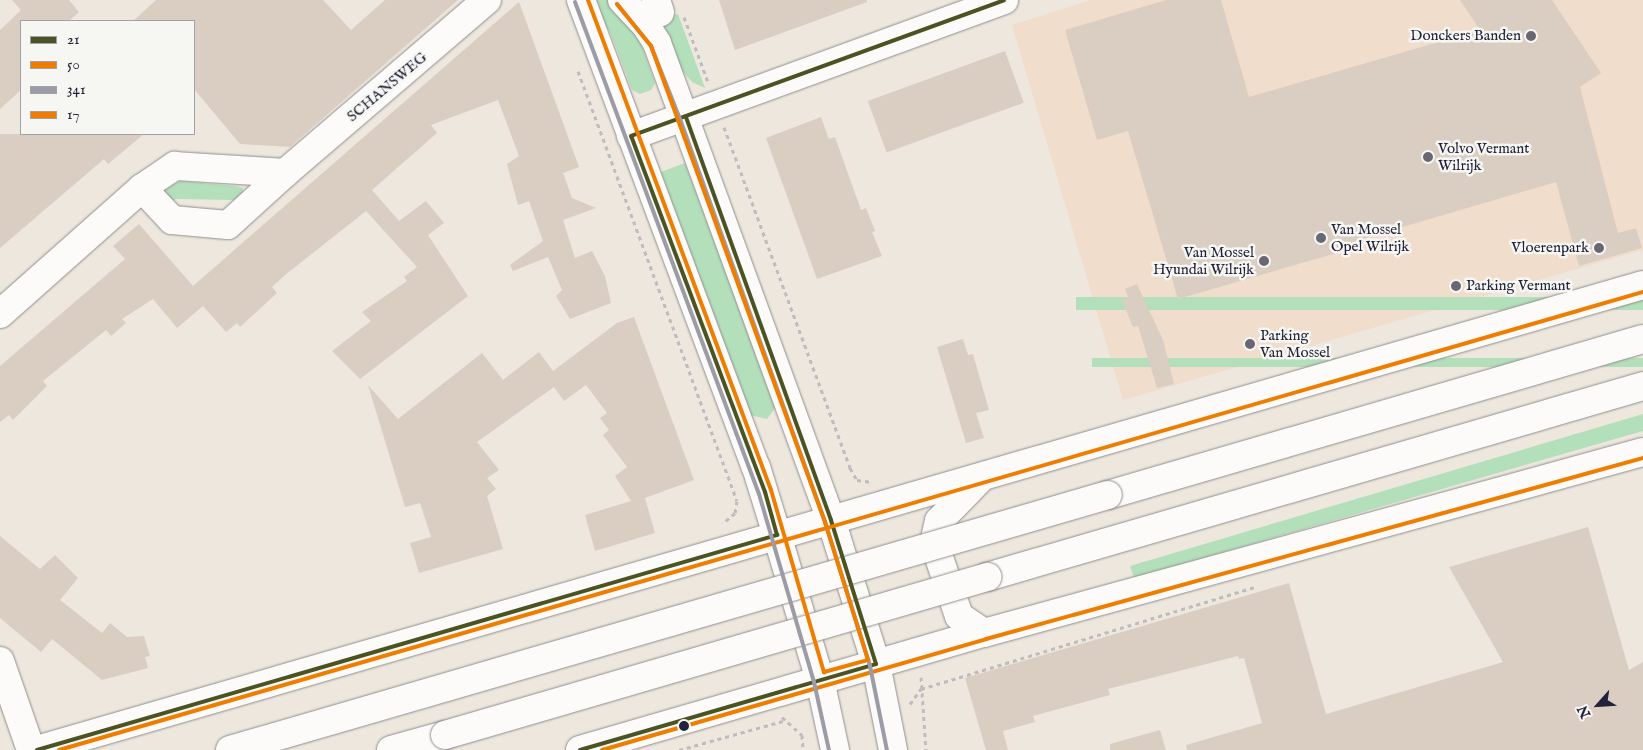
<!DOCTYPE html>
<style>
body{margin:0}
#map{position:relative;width:1643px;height:750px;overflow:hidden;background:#ede7dd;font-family:"IM FELL English",serif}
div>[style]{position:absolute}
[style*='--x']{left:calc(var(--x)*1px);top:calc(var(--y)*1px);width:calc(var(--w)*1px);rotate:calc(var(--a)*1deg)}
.built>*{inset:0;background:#f0ddcc}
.green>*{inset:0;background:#b3dfba;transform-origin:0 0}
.building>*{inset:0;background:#dacec3;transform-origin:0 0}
.path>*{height:3px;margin-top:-1.5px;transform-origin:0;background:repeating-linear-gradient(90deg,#bdbcbe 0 4px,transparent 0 8px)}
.roads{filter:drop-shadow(0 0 1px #918e8d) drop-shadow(0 0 1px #918e8d)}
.minor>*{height:28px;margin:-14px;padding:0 14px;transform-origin:14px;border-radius:14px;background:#fcfbfa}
.major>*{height:28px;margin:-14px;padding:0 14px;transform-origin:14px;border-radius:14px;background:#fcfbfa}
.highway>*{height:28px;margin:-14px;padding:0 14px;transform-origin:14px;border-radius:14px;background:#fcfbfa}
.bridges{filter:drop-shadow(0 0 1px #918e8d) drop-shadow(0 0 1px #918e8d)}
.highway-bridge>*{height:28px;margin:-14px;padding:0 14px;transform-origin:14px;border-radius:14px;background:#fcfbfa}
.bus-1>*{height:4px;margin:-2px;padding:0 2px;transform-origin:2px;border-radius:2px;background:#4a5321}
.bus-2>*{height:4px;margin:-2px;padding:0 2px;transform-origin:2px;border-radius:2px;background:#ef7d00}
.bus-3>*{height:4px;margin:-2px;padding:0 2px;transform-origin:2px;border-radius:2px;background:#9c9ca7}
.bus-4>*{height:4px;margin:-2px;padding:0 2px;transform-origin:2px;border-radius:2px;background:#ef7d00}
.dots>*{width:14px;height:14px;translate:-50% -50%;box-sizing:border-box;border:2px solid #f6f6f2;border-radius:50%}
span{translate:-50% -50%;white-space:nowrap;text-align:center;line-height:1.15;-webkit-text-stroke:5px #f6f6f2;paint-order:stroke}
.poi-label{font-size:15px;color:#22223b}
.right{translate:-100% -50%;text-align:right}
.left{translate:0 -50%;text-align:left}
.street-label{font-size:15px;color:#22223b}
.legend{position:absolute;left:20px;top:20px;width:175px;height:115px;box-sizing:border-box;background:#f6f6f2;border:1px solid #a1a1a9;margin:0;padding:6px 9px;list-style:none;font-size:15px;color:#22223b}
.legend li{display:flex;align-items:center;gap:10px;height:25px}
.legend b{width:25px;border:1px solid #a1a1a9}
.north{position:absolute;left:1573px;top:680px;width:50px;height:50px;-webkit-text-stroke:4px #f6f6f2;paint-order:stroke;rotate:244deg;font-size:14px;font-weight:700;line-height:20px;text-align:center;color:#22223b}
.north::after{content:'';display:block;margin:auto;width:18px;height:22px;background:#22223b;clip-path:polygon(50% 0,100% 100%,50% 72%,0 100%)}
</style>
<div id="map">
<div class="built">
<div style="clip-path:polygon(1091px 0,1643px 0,1643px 250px,1123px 400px,1012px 25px)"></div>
</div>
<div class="green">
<div style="clip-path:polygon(585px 0,610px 0,634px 24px,655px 83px,651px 90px,640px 94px,632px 90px,610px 32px,588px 7px)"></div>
<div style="clip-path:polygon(630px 0,643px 0,659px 20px,678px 14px,705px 88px,692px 82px,679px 67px)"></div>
<div style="clip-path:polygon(685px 163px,776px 407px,767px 419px,750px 415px,661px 172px)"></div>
<div style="clip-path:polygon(180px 181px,236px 186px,243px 188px,243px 193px,234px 205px,233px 200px,176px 199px,171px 202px,162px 191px)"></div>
<div style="left:1643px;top:297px;width:13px;height:567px;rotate:90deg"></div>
<div style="left:1643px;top:358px;width:9px;height:551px;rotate:90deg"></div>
<div style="clip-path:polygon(1643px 414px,1643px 431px,1134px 578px,1130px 566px)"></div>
</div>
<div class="building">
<div style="clip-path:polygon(12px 0,69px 0,79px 12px,69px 21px,21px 21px,21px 90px,0 109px,0 30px,21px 10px)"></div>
<div style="clip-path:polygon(156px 0,323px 0,351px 30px,385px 0,458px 0,290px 147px,240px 144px,194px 89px,194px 21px,133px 21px)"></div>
<div style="clip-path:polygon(719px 0,867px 0,867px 2px,735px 50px)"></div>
<div style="clip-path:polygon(1166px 0,1221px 0,1249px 97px,1480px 30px,1460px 0,1552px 0,1601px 73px,1580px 87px,1618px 233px,1636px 228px,1642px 248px,1579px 266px,1556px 182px,1355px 241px,1357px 247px,1178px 299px,1128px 131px,1097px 140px,1065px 30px)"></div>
<div style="clip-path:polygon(519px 2px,579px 167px,563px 173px,572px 198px,596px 208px,563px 220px,575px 258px,592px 251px,605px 276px,611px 303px,570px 319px,556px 296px,562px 290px,548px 257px,513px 271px,510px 265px,543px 241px,529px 201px,518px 205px,507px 164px,519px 156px,498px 100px,431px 125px,437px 133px,372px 190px,399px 221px,426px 201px,444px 223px,428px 235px,468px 296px,360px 379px,332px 351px,371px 321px,362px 312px,407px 281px,404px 277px,417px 267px,366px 211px,285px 275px,272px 287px,277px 293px,240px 327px,237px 323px,226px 332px,203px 306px,177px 328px,153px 299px,122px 319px,126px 323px,111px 336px,106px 330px,43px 381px,47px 386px,13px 420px,9px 415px,0 422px,0 366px,125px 259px,113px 246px,139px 224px,193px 286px)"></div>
<div style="left:1005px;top:51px;width:55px;height:146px;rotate:70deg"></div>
<div style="clip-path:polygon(821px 117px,829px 139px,835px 137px,861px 210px,866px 208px,875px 231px,872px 232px,882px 256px,817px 279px,766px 138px)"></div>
<div style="clip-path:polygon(0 134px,144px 134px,108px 164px,104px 159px,0 248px)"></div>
<div style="clip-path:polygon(1137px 284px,1163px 340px,1174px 384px,1157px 388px,1138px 326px,1133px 327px,1122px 300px,1128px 297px,1125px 289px)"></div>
<div style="clip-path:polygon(634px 317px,694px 480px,645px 498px,655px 533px,595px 551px,585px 515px,631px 501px,615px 476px,627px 467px,603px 435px,609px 430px,600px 418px,607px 413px,586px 385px,564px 401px,554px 387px,477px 442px,499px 470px,487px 478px,496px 489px,487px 496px,503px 549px,419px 573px,410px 543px,431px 537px,420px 503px,405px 507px,368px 385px,398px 419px,482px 353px,503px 380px,539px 352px,553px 371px,617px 323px)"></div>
<div style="clip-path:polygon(963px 339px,968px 355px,973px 354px,989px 410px,976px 413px,984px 438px,966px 443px,937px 347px)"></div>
<div style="clip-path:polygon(1588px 527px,1629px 670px,1643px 662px,1643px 750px,1187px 750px,1186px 745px,1262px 723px,1244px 658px,1239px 659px,1238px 656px,1108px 689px,1110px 695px,1033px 716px,1035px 722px,1003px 731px,1008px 750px,986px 750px,965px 678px,1289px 583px,1326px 714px,1503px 662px,1449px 567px)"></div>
<div style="clip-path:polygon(0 536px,40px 569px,55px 555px,78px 578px,60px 600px,102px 633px,110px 623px,127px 637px,144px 636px,150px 656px,145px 657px,148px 668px,102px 680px,52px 639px,41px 652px,0 618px)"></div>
<div style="clip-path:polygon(1160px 730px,1166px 750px,1110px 750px,1110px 744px)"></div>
</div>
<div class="path">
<div style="--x:684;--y:17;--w:69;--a:69.7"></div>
<div style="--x:578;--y:71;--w:458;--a:69.7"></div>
<div style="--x:737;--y:501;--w:12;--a:99"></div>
<div style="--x:735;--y:513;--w:16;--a:140"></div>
<div style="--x:724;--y:127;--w:364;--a:69.7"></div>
<div style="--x:850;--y:468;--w:14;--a:60"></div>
<div style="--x:857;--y:480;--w:15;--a:8"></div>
<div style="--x:921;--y:677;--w:73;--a:86.1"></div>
<div style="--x:910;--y:704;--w:19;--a:-54"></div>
<div style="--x:921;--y:689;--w:348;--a:-17"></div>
<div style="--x:782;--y:717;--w:27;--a:42"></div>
<div style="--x:802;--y:735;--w:15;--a:86"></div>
<div style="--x:679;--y:750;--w:108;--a:-15.6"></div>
</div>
<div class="roads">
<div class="minor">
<div style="--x:581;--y:0;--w:499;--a:69.5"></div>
<div style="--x:756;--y:467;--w:71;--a:72.8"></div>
<div style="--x:622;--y:0;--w:37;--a:47"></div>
<div style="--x:647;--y:27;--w:19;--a:58"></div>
<div style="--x:657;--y:43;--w:508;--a:69.96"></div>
<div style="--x:656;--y:0;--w:13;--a:72"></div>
<div style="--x:631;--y:136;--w:397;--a:-20"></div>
<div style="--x:142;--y:188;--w:44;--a:46.8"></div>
<div style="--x:172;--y:220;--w:56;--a:5.1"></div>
<div style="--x:228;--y:225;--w:77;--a:-42.4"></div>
<div style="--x:0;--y:314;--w:190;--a:-41.6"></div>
<div style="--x:142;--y:188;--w:40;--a:-34"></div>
<div style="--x:175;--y:166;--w:110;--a:3.6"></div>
<div style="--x:285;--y:173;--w:266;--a:-40.6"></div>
<div style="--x:0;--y:661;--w:94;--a:70.8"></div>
<div style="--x:876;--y:664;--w:88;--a:78.8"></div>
<div style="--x:820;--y:680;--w:72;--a:77.9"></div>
</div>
<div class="major">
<div style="--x:978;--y:481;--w:56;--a:134.3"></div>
<div style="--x:939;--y:521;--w:23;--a:103"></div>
<div style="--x:934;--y:543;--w:77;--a:71.1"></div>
<div style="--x:959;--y:616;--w:30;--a:34"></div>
<div style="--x:831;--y:520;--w:151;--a:72.6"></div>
<div style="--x:777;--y:535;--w:151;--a:73.5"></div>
<div style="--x:37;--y:750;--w:1672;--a:-16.15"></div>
<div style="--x:580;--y:750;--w:421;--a:-16.2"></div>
<div style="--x:984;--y:633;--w:683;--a:-15.36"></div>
</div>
<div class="highway">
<div style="--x:1108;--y:495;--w:557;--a:-16.26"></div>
<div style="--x:987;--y:577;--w:683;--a:-16.23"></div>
<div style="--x:391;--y:750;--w:56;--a:-15.5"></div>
</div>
</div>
<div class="bridges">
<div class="highway-bridge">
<div style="--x:445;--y:735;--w:565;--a:-16.25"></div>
<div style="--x:230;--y:750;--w:914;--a:-16.2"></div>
</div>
</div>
<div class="bus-1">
<div style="--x:37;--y:750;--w:771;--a:-16.2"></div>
<div style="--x:777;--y:535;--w:45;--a:-105.6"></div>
<div style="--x:765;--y:492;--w:380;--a:-110.6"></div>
<div style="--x:631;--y:136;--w:397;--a:-20"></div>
<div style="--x:580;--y:750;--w:308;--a:-16.2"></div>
<div style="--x:876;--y:664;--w:151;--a:-107.4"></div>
<div style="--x:831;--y:520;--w:428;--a:-109.8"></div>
</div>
<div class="bus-2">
<div style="--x:59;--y:750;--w:1649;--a:-16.13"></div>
<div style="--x:602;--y:750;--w:400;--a:-16.1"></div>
<div style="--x:986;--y:639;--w:681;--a:-15.4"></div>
</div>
<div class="bus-3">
<div style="--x:575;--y:2;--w:525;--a:69.5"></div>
<div style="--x:759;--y:494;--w:196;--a:73.7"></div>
<div style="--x:814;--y:682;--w:70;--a:77.6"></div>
<div style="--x:617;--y:4;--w:54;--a:51"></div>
<div style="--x:651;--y:46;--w:79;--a:68.3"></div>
<div style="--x:680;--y:119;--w:428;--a:70.2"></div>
<div style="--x:825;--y:522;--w:151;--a:72.6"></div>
<div style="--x:870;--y:666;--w:86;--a:78.6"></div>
</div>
<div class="bus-4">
<div style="--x:588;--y:0;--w:523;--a:69.52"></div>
<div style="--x:771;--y:490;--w:190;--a:73.8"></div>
<div style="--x:824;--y:672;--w:46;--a:-15.3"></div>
<div style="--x:868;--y:660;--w:145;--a:-107.3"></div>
<div style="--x:825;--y:522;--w:507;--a:-110.08"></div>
<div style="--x:651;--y:46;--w:54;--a:-129"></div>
</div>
<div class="dots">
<div style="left:1531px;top:36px;background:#696774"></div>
<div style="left:1428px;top:157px;background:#696774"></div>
<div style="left:1321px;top:238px;background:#696774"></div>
<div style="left:1599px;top:248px;background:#696774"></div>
<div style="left:1264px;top:261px;background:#696774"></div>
<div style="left:1456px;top:286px;background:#696774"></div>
<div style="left:1250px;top:344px;background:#696774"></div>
<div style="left:684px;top:726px;background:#22223b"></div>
</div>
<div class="poi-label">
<span class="right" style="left:1521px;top:36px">Donckers Banden</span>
<span class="left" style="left:1438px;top:157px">Volvo Vermant<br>Wilrijk</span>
<span class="left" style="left:1331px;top:238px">Van Mossel<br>Opel Wilrijk</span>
<span class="right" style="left:1589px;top:248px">Vloerenpark</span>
<span class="right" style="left:1254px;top:261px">Van Mossel<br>Hyundai Wilrijk</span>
<span class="left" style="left:1466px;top:286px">Parking Vermant</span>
<span class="left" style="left:1260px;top:344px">Parking<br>Van Mossel</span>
</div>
<div class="street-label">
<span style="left:387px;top:87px;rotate:-40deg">SCHANSWEG</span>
</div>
<ul class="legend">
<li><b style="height:6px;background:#4a5321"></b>21</li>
<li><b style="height:6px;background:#ef7d00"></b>50</li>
<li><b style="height:6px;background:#9c9ca7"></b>341</li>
<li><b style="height:6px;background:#ef7d00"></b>17</li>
</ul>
<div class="north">N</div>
</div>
